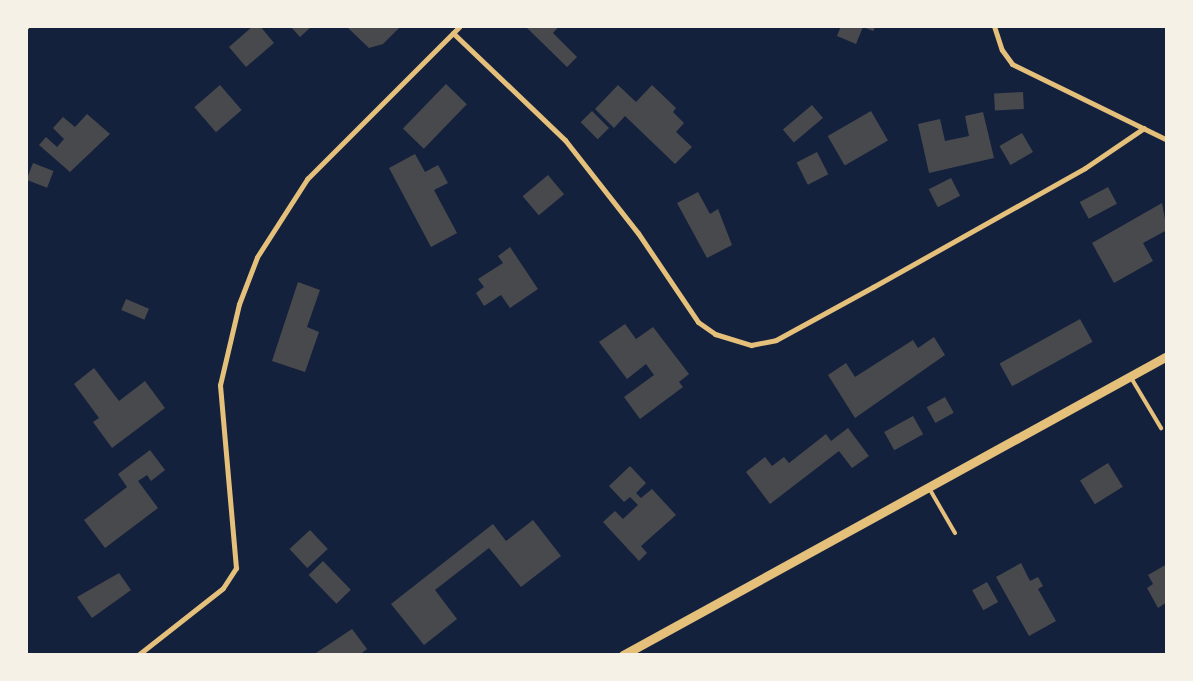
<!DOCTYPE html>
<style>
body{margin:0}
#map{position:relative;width:1193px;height:681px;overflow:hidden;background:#14213d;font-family:"Work Sans",sans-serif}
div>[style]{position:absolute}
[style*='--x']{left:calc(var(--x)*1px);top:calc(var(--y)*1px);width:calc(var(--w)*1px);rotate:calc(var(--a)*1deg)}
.building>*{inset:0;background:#48494c;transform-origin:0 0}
.service>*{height:4px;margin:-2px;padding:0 2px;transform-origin:2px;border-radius:2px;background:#e5c07b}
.minor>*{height:5px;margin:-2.5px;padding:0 2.5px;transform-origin:2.5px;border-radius:2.5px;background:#e5c07b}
.tertiary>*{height:9px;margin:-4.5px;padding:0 4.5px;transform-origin:4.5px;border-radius:4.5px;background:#e5c07b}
span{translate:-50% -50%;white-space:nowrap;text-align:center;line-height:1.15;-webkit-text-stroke:5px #f6f1e7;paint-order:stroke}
.frame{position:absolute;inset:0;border:28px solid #f6f1e7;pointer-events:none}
</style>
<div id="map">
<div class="building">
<div style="clip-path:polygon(253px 26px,260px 26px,274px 43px,246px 67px,229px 47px)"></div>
<div style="clip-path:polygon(290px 26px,312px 26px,300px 37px)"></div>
<div style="clip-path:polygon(401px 26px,383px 44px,369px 48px,347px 27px)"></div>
<div style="clip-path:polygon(525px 26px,559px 26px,553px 33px,577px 57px,567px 67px)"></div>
<div style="clip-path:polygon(841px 26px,876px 26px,873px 31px,863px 27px,856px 44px,837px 36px)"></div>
<div style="left:446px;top:84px;width:29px;height:62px;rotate:44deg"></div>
<div style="left:220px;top:85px;width:33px;height:34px;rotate:49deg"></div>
<div style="clip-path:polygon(618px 85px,636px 102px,652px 85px,676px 108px,673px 112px,684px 123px,676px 132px,692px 147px,675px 164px,625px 116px,614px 128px,595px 109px)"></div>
<div style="left:1023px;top:92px;width:17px;height:29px;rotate:87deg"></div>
<div style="left:812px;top:105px;width:17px;height:38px;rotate:50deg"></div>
<div style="left:592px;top:111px;width:24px;height:16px;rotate:45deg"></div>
<div style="left:871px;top:111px;width:34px;height:50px;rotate:60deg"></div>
<div style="clip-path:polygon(983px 112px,994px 158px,929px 173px,918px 124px,940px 119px,945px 141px,969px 136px,965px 116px)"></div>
<div style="clip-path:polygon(87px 114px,110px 134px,70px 172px,39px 145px,46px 137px,57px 147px,64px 139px,53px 128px,63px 117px,75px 127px)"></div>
<div style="left:1022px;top:133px;width:22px;height:26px;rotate:60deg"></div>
<div style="left:817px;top:152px;width:25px;height:23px;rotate:63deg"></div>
<div style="clip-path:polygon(415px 154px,425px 172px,438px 165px,448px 183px,434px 190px,457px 233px,431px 247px,389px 168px)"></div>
<div style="left:33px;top:163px;width:22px;height:18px;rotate:21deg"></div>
<div style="left:548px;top:175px;width:25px;height:33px;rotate:50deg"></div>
<div style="left:951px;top:178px;width:20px;height:25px;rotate:63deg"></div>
<div style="left:1108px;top:187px;width:19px;height:32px;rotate:62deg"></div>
<div style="clip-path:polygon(698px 192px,710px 214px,718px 209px,732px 245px,707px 258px,677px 203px)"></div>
<div style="clip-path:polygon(1162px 203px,1167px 230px,1143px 243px,1153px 261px,1114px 283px,1092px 243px)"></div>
<div style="clip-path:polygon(510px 247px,538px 289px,510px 308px,501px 295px,484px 306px,476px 293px,484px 287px,478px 279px,503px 263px,498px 256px)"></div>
<div style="clip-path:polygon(298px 282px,320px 290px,307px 327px,319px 332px,305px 372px,272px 361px)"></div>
<div style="left:126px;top:299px;width:25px;height:12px;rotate:23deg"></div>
<div style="left:1080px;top:319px;width:26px;height:92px;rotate:61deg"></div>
<div style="clip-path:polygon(625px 324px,636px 339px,653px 327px,689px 374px,679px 382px,683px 387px,640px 419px,624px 397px,654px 375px,646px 364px,627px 379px,599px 342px)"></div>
<div style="clip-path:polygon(934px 337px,945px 355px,855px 418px,828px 375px,846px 363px,855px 377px,913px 340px,918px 348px)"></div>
<div style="clip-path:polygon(94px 368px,119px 401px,145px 381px,165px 408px,112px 448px,93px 422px,99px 418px,74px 384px)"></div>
<div style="left:945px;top:397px;width:18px;height:21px;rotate:61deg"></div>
<div style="left:913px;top:416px;width:21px;height:33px;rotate:61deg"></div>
<div style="clip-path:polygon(848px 428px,869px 456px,852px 468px,839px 451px,770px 504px,746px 472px,765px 457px,772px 466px,784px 457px,789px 463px,826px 434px,831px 441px)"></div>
<div style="clip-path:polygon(150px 450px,165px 470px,151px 481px,147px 475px,138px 481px,158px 508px,105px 548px,84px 520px,127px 487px,118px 474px)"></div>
<div style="left:1108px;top:463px;width:28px;height:33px;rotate:58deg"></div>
<div style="clip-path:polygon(630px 466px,646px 483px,636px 493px,641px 498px,652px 489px,676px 515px,641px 546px,647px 553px,639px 561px,603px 522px,615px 511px,623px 519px,638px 505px,630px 497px,624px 502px,609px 486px)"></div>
<div style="clip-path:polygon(533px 520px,561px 556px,521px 587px,489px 548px,435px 590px,457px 619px,424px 645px,391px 604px,493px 524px,506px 541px)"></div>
<div style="left:310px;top:530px;width:26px;height:28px;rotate:47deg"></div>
<div style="left:323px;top:561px;width:40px;height:20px;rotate:46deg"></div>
<div style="clip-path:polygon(1021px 563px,1030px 581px,1038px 577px,1043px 586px,1038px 589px,1056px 621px,1029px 636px,996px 577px)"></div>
<div style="clip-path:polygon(1167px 564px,1167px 602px,1158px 608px,1147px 588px,1153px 584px,1148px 575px)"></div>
<div style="clip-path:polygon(119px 573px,131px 590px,92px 618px,77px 597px)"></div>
<div style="left:987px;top:582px;width:23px;height:17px;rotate:61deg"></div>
<div style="clip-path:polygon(352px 629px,367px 649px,359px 655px,313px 655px)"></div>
</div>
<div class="service">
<div style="--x:1130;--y:376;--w:61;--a:59.2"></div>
<div style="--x:929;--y:488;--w:52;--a:60"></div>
</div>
<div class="minor">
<div style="--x:994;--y:26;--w:25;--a:72"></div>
<div style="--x:1002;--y:50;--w:17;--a:54"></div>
<div style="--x:1012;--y:64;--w:173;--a:26.1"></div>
<div style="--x:26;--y:27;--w:1;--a:-45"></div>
<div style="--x:453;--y:33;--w:155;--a:43.7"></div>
<div style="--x:565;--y:140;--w:118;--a:51.9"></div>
<div style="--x:638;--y:233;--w:107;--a:56"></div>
<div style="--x:698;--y:322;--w:21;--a:35"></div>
<div style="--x:715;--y:334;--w:38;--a:17"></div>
<div style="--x:751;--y:345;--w:25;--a:-11"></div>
<div style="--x:776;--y:340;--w:111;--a:-28.7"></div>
<div style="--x:873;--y:287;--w:243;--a:-29.3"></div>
<div style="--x:1085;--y:168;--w:71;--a:-34.1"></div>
<div style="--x:138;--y:655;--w:108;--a:-38.2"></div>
<div style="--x:223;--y:588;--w:24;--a:-57"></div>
<div style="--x:236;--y:568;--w:184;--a:-95"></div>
<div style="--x:220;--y:385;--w:83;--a:-76.8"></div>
<div style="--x:239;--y:304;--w:50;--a:-69"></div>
<div style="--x:257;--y:257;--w:93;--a:-57.3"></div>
<div style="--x:307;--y:179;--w:216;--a:-45"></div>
</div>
<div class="tertiary">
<div style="--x:623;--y:655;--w:621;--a:-28.79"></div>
</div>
<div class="frame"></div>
</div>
